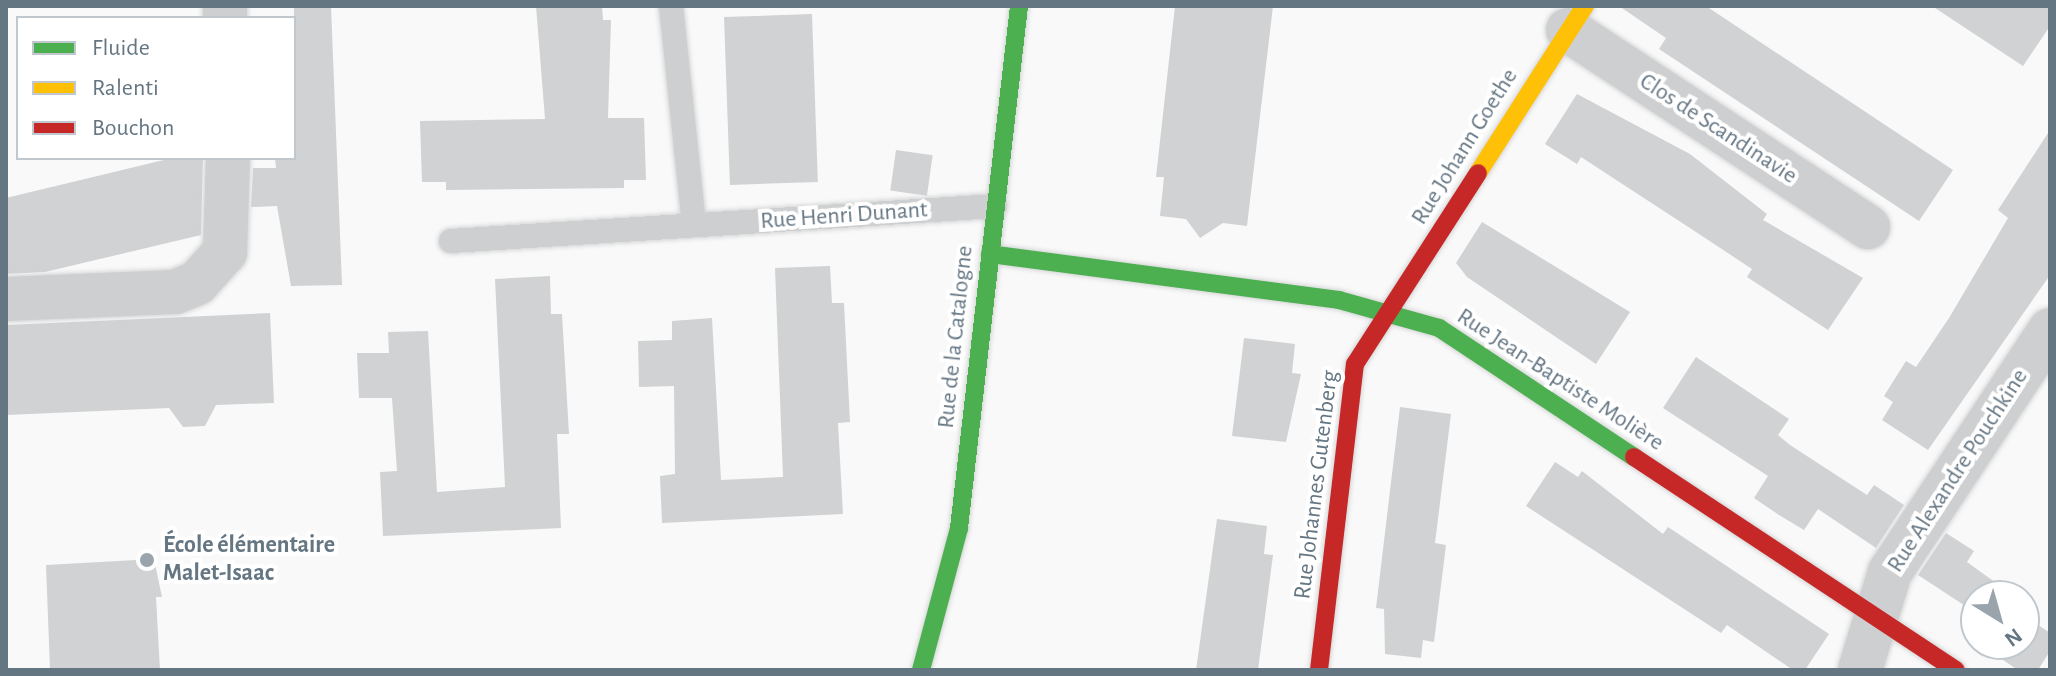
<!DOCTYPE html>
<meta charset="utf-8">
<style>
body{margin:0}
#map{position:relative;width:2056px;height:676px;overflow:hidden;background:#f9f9f9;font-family:"Alegreya Sans",sans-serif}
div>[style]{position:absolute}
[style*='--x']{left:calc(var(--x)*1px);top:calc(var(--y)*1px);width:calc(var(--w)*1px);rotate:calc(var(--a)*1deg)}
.building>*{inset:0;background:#d0d2d3;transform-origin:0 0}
.roads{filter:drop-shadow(0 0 2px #d5d6d7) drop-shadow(0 0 2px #d5d6d7)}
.lane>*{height:24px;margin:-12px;padding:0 12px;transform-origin:12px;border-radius:12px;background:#cecfd0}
.street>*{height:44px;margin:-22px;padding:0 22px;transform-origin:22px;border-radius:22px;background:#cecfd0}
.fast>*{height:18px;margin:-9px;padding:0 9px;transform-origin:9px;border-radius:9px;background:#4caf50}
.slow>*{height:18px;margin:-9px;padding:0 9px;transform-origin:9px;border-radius:9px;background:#ffc107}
.jam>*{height:18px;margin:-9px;padding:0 9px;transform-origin:9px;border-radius:9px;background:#c62828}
.dots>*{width:22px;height:22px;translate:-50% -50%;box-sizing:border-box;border:4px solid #fff;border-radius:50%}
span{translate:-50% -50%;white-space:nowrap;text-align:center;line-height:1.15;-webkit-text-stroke:8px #fff;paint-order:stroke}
.street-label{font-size:24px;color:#657683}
.poi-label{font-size:24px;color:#657683;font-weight:700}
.left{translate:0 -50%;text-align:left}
.frame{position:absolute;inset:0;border:8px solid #657683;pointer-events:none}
.legend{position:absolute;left:16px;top:16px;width:280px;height:144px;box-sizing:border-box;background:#fff;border:2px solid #c1c8cd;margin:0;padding:10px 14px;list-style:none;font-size:24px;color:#657683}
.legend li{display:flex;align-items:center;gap:16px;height:40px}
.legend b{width:40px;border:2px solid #c1c8cd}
.north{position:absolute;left:1960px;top:580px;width:80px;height:80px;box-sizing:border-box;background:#fff;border:2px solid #c1c8cd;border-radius:50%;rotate:143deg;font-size:22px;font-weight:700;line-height:32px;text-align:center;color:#657683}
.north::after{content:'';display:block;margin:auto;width:28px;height:36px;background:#99a4ac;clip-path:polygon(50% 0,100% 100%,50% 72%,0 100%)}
</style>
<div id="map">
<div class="building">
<div style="clip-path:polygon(294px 6px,331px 6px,342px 285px,291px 286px,277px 206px,251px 207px,253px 168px,276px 168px,275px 158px,294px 158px)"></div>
<div style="clip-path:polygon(536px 6px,602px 6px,603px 20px,611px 20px,608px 118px,644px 118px,646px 180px,624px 180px,624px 188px,446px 190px,446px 182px,422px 182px,420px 121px,545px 119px)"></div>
<div style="clip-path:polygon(1175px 6px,1273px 6px,1247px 226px,1223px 223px,1200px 238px,1186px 219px,1160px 216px,1164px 177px,1156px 177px)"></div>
<div style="clip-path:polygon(1619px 6px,1706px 6px,1953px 170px,1919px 221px,1659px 49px,1666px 38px)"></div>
<div style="clip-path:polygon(1932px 6px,2050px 6px,2050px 26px,2023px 66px)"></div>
<div style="left:812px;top:14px;width:168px;height:88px;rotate:88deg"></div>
<div style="clip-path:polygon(1577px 94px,1690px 154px,1767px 214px,1763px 220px,1863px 278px,1828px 330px,1747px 277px,1752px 269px,1699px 234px,1581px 157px,1577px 164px,1545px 144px)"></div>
<div style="clip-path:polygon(2050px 130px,2050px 275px,1928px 450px,1882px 420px,1893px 402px,1884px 396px,1906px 361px,1916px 367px,1949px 318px,2008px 218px,1998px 210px)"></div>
<div style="left:896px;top:150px;width:37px;height:41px;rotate:8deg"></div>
<div style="clip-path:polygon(172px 158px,203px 158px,201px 235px,45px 272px,6px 274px,6px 198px)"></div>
<div style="clip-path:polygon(1482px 222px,1630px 312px,1596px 364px,1467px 277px,1456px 263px)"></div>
<div style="clip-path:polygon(830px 266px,832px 303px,844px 303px,850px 422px,838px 423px,843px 514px,662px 523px,660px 476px,675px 474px,674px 386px,639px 387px,638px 341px,672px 340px,672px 321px,712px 318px,721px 480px,783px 477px,775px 268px)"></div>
<div style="clip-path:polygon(550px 276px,551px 314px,562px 314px,569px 434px,557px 434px,561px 528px,383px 536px,380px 472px,397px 471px,392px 398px,359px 398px,357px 353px,389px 353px,388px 332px,428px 331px,437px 492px,505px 487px,495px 279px)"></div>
<div style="clip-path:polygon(270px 313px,274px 403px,216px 405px,205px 426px,183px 427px,169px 408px,6px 415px,6px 325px)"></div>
<div style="clip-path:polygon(1244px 338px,1295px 344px,1292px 373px,1301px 374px,1286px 442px,1232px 436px)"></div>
<div style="clip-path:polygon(1696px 357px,1789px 419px,1778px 435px,1790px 445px,1867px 495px,1874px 485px,1904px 505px,1876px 548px,1818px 509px,1804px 530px,1779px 515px,1754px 498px,1768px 476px,1663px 408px)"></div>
<div style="clip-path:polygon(1400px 407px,1451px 414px,1435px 543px,1446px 545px,1434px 642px,1423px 640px,1421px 658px,1385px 654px,1384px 609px,1376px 608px)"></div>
<div style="clip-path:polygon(1555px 462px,1578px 477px,1582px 471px,1663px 534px,1668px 527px,1829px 634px,1805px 670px,1793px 670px,1727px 625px,1721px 633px,1526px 506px)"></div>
<div style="clip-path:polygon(1217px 519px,1267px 526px,1264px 554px,1273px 555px,1258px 670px,1196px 670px)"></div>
<div style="clip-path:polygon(1946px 533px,1974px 551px,1967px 562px,2014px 596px,1976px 596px,1976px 613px,1918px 575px)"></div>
<div style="clip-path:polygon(154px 559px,162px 597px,156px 597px,160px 670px,50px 670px,46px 565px)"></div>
<div style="clip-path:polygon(2024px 615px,2050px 633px,2050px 651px,2038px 670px,2018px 670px,1982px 646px,2024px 644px)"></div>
</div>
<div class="roads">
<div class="lane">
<div style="--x:671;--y:6;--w:220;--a:84"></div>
<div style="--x:451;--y:241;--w:545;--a:-3.68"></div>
</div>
<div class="street">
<div style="--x:225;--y:6;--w:12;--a:90"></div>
<div style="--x:1568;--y:30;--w:359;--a:33.3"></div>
<div style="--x:6;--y:299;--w:169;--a:-2.4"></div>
<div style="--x:175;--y:292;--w:24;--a:-22"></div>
<div style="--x:197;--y:283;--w:42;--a:-47.9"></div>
<div style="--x:225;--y:252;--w:94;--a:-88.2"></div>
<div style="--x:1860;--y:670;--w:102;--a:-73"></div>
<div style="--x:1890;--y:572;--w:290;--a:-56.5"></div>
</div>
<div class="fast">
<div style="--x:990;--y:254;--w:352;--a:7.5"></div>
<div style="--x:1339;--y:300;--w:104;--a:15.6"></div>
<div style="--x:1439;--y:328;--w:234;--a:33.5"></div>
<div style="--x:921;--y:670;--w:147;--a:-75"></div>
<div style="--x:959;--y:528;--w:525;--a:-83.44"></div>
</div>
<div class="slow">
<div style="--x:1478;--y:173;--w:198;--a:-57.4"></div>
</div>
<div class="jam">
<div style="--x:1634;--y:457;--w:386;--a:33.5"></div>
<div style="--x:1319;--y:670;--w:308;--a:-83.3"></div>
<div style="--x:1355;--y:364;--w:227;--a:-57.2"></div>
</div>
</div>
<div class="dots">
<div style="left:147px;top:560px;background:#99a4ac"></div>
</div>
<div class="street-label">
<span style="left:1718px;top:129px;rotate:33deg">Clos de Scandinavie</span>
<span style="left:1465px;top:147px;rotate:-58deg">Rue Johann Goethe</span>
<span style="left:844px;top:216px;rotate:-4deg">Rue Henri Dunant</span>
<span style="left:956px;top:337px;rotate:-84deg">Rue de la Catalogne</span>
<span style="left:1560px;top:380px;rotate:33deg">Rue Jean-Baptiste Molière</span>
<span style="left:1958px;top:471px;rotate:-57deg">Rue Alexandre Pouchkine</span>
<span style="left:1317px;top:485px;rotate:-83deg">Rue Johannes Gutenberg</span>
</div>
<div class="poi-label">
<span class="left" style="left:163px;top:560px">École élémentaire<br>Malet-Isaac</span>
</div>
<div class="frame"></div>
<ul class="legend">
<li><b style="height:10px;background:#4caf50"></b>Fluide</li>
<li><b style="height:10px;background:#ffc107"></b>Ralenti</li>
<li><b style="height:10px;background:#c62828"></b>Bouchon</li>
</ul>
<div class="north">N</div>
</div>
